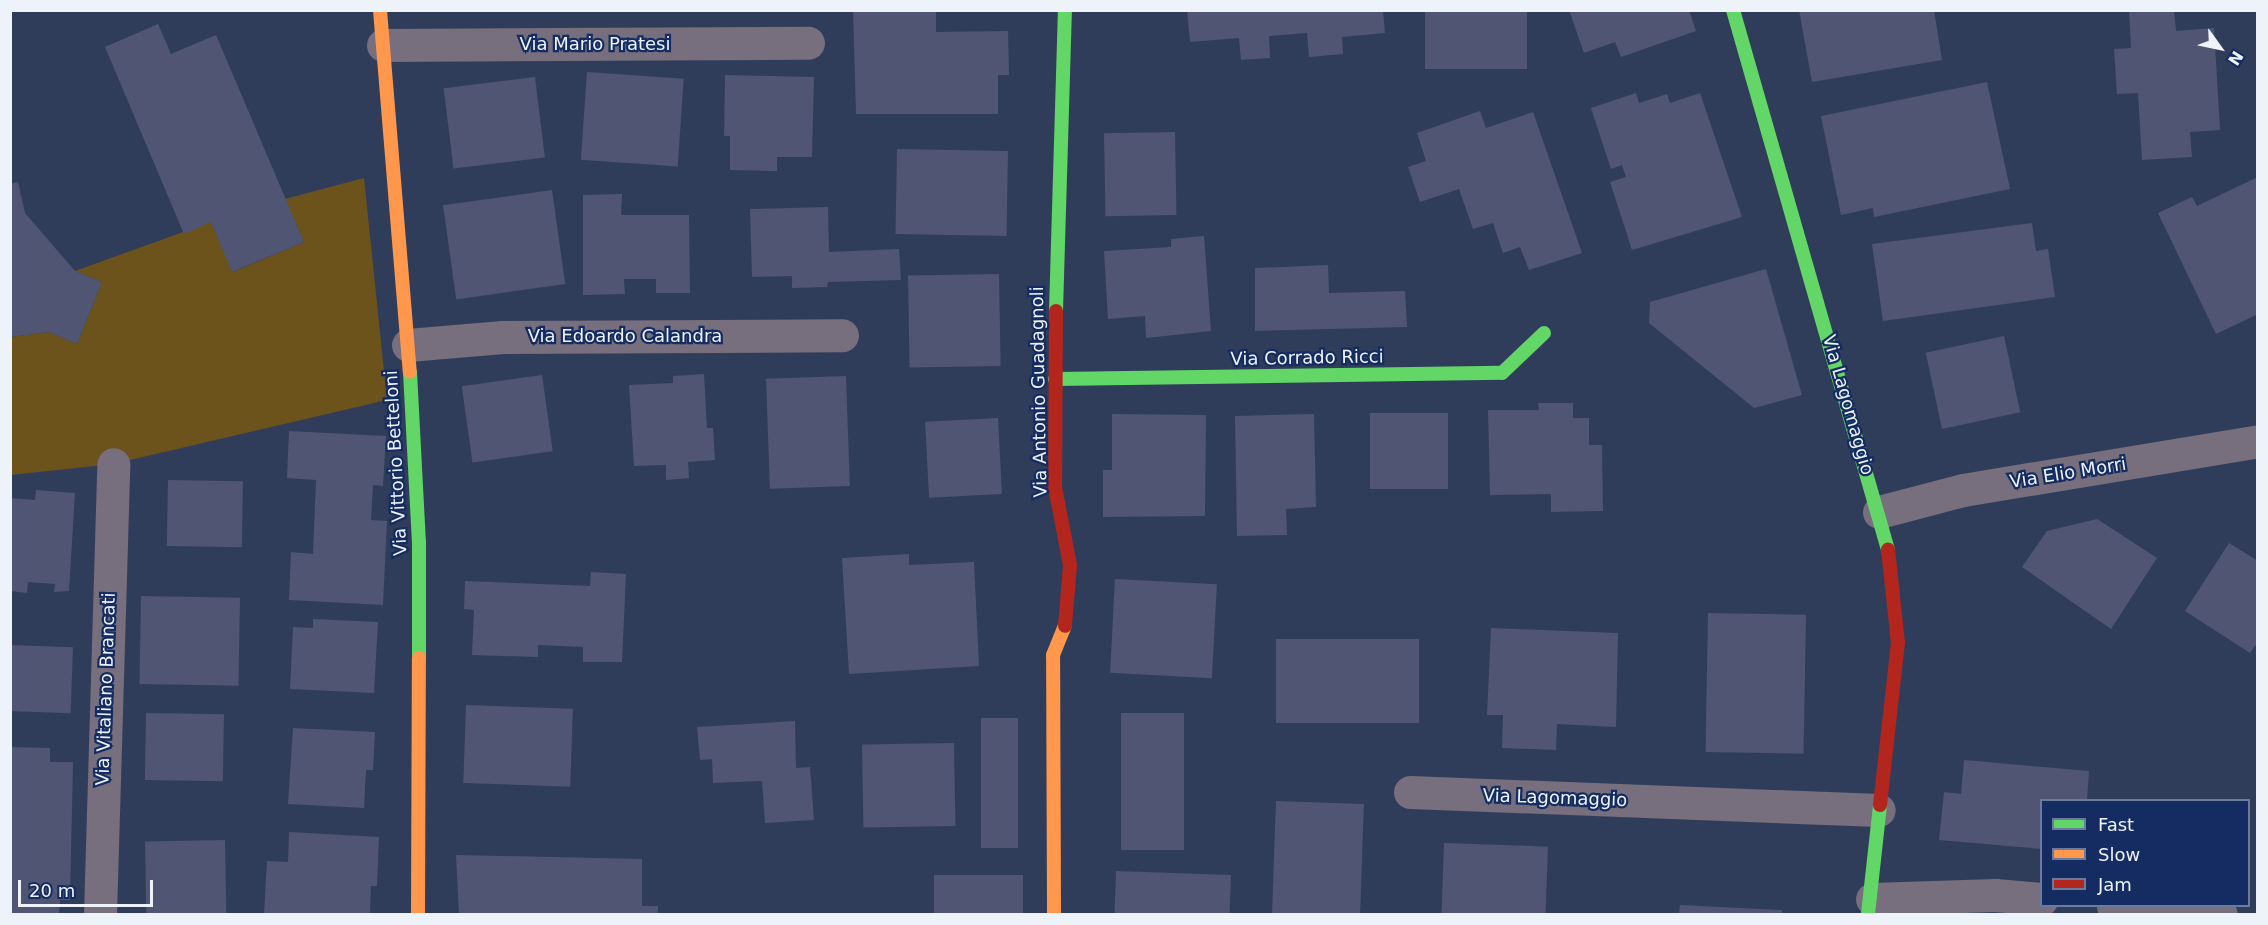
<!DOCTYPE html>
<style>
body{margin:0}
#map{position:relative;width:2268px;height:925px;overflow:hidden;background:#303d5a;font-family:"DejaVu Sans",sans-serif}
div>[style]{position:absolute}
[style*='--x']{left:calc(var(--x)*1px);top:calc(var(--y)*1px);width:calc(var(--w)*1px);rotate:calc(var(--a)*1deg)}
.green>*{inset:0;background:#6c531c}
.building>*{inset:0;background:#505574;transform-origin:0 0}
.street>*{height:33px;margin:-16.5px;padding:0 16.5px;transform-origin:16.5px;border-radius:16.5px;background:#776e7e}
.fast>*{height:14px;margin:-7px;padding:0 7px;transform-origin:7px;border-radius:7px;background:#63d668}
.slow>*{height:14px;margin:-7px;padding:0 7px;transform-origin:7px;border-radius:7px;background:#ff974d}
.jam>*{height:14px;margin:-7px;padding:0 7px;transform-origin:7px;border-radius:7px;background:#b3261e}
span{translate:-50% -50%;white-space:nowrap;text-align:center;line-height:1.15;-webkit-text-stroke:4.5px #142c61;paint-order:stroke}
.street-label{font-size:18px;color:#eef2f9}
.frame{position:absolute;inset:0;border:12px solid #eef2f9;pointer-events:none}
.legend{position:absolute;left:2040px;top:799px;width:210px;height:108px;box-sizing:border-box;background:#142c61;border:2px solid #6b7b9e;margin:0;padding:8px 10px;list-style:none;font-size:18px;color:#eef2f9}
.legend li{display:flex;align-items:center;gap:12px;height:30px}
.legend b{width:30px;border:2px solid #6b7b9e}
.north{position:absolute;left:2190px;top:18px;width:60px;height:60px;-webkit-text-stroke:4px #142c61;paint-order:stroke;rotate:123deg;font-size:16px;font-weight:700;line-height:24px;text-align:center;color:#eef2f9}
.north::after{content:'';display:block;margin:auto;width:21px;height:27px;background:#eef2f9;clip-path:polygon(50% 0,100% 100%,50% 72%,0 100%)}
.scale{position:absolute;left:18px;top:880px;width:135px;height:27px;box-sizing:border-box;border:3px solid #eef2f9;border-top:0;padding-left:8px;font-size:18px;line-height:21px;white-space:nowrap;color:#eef2f9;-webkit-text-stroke:4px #142c61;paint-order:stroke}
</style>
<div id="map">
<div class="green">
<div style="clip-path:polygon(364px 178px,387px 400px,113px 464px,11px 475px,10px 337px,49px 332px,77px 344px,102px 282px,75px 271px,211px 222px,233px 272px,304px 242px,285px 199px)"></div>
</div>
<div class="building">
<div style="clip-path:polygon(853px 10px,936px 10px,936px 32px,1008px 31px,1009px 75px,998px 75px,998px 114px,856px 114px)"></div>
<div style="clip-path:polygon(1187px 10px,1383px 10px,1385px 33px,1342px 37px,1343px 54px,1309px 57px,1307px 33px,1269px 36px,1270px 58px,1241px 60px,1239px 38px,1190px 42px)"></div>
<div style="left:1425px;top:10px;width:102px;height:59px"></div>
<div style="clip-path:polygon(1569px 10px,1689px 10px,1696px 31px,1621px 57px,1615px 42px,1584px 53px)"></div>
<div style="clip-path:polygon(1799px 10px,1934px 10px,1942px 60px,1812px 82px)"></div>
<div style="clip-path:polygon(2129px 10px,2174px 10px,2176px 31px,2214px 28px,2220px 130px,2190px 132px,2192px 157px,2142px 160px,2138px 93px,2117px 94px,2114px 49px,2131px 48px)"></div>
<div style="clip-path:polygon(158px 24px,171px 54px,216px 35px,304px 242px,232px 272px,211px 222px,184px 234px,105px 47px)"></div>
<div style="left:587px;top:72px;width:97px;height:88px;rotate:4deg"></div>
<div style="clip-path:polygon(725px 75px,814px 77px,812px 157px,777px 157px,777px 171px,730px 170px,730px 136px,724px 136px)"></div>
<div style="left:535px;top:77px;width:81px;height:92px;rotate:83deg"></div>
<div style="clip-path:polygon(1987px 82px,2010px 189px,1874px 217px,1873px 208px,1841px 215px,1821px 116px)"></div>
<div style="clip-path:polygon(1636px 93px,1639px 103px,1667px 94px,1670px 103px,1700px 93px,1742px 217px,1632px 250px,1610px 182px,1626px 177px,1622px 165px,1611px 169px,1591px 108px)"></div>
<div style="clip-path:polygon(1480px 111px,1486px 128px,1533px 112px,1582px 253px,1529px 270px,1520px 247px,1503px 253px,1493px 223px,1473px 229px,1459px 189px,1420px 202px,1408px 167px,1426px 161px,1417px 133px)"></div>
<div style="left:1175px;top:132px;width:83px;height:71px;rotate:89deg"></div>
<div style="left:897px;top:149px;width:111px;height:85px;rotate:1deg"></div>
<div style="clip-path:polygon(2258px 177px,2258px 314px,2216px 334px,2158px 213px,2192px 197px,2197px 206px)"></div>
<div style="clip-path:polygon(18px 182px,25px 213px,75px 271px,102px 282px,77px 344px,49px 332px,10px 337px,10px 184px)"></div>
<div style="left:552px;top:190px;width:95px;height:110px;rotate:82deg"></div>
<div style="clip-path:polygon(622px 194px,621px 215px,689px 215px,690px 293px,656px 293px,656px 279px,624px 279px,625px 294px,583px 295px,583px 195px)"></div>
<div style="clip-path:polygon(828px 207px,829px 252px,899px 249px,901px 280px,828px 282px,827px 287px,792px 288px,792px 276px,752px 277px,750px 209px)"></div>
<div style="clip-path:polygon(2032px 223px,2036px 251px,2048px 249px,2055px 297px,1883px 321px,1872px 244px)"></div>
<div style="clip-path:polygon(1204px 236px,1211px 331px,1146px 338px,1145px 316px,1108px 319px,1104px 251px,1171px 247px,1171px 239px)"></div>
<div style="clip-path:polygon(1328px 265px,1329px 293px,1405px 291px,1407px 327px,1255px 331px,1255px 268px)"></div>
<div style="clip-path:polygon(1766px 269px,1802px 395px,1754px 408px,1649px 323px,1650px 302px)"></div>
<div style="left:999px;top:274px;width:92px;height:91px;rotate:89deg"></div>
<div style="left:2004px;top:336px;width:78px;height:80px;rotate:78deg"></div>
<div style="clip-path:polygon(704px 374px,707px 428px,713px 428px,715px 460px,688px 462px,689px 478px,666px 480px,666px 465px,634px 466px,629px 385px,673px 383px,673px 376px)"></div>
<div style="left:542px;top:375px;width:77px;height:81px;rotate:82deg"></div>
<div style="left:846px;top:376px;width:110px;height:80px;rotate:88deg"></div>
<div style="clip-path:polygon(1538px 403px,1573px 403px,1573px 418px,1589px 418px,1589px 445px,1602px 445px,1603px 511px,1551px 512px,1551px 494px,1490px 495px,1488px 410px,1539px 410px)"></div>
<div style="left:1370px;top:413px;width:78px;height:76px"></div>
<div style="clip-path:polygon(1112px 414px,1206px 415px,1205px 516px,1103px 517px,1103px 470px,1112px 470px)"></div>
<div style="clip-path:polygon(1314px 414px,1316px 507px,1286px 509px,1287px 535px,1237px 536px,1235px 416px)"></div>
<div style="left:998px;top:418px;width:76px;height:73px;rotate:87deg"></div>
<div style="clip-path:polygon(289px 431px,386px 436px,383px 486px,373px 485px,371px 520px,387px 521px,383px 605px,289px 600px,291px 552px,313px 554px,316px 480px,287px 478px)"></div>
<div style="left:168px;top:480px;width:75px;height:66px;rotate:1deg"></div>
<div style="clip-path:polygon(36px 490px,75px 493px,69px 591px,54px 592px,55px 584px,28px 582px,27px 593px,10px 591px,10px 498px,35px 500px)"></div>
<div style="clip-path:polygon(2097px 519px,2157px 558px,2111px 629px,2022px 567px,2047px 531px)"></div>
<div style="clip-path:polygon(2229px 543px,2258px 561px,2258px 642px,2250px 653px,2185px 611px)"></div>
<div style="clip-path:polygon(909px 554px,909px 565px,974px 562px,979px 666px,849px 674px,842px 558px)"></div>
<div style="clip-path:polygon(591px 572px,626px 574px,622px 662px,583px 662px,583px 647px,538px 645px,538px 657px,472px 655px,474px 610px,464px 609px,465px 581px,590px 586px)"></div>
<div style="left:1115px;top:579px;width:102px;height:94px;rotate:3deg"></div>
<div style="left:141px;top:596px;width:99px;height:88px;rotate:1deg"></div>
<div style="left:1708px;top:613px;width:98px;height:139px;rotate:1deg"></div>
<div style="clip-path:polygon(313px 619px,378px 622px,374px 693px,290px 689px,293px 627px,313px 628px)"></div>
<div style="clip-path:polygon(1491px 628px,1618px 633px,1616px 727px,1557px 724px,1556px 750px,1502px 748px,1503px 715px,1487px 715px)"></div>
<div style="left:1276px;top:639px;width:143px;height:84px"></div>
<div style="left:10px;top:645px;width:63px;height:66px;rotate:2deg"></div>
<div style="left:466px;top:705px;width:107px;height:78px;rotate:2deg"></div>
<div style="left:146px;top:713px;width:78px;height:67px;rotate:1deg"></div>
<div style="left:1121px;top:713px;width:63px;height:137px"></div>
<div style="left:981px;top:718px;width:37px;height:130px"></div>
<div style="clip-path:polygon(795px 721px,796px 768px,810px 767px,814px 820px,765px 823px,762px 781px,713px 783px,712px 759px,700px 760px,697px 727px)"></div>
<div style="clip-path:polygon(293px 728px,375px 732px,373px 770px,366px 770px,364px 808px,288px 804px)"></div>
<div style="left:954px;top:743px;width:83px;height:92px;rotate:89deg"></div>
<div style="clip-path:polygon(10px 747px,50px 748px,50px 762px,73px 762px,70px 900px,60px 900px,59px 914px,10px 914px)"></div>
<div style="clip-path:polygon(1964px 760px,2089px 771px,2087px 800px,2042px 800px,2042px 849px,1939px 840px,1944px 792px,1961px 794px)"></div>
<div style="left:1276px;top:801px;width:88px;height:113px;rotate:2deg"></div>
<div style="clip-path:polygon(289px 832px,379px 837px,377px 886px,371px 886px,370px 914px,264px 914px,267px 861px,288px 862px)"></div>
<div style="left:225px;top:840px;width:74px;height:80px;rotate:89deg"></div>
<div style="left:1444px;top:843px;width:104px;height:71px;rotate:2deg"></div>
<div style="clip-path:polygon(456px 855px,642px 859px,642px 906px,658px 906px,658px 914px,459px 914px)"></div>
<div style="left:1116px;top:871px;width:115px;height:43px;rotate:2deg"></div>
<div style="left:934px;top:875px;width:89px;height:39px"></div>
<div style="clip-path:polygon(1680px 905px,1782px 910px,1782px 914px,1679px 914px)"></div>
</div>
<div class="street">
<div style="--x:383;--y:45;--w:425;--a:-0.3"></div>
<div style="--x:408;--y:345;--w:95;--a:-4.8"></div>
<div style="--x:503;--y:337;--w:339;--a:-0.3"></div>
<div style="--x:1879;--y:512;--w:87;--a:-14.7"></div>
<div style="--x:1963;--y:490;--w:299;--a:-9.4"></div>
<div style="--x:1410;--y:792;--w:469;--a:2.2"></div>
<div style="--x:1872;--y:899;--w:123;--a:-1.9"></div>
<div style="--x:1995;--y:895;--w:47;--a:4.9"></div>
<div style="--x:2113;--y:906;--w:108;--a:4.2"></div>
<div style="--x:100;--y:914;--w:450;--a:-88.3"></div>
</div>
<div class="fast">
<div style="--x:1733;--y:10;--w:562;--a:73.98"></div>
<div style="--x:1056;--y:311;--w:301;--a:-88.3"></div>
<div style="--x:410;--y:372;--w:170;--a:87"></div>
<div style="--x:419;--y:542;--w:116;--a:90"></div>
<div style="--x:1055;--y:379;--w:447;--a:-0.8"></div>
<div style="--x:1502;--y:373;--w:58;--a:-43.6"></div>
<div style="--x:1868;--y:914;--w:110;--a:-83.7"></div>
</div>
<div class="slow">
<div style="--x:380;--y:10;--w:363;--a:85.3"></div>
<div style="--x:418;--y:914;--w:256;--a:-89.8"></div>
<div style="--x:1054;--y:914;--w:259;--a:-90.2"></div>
<div style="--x:1053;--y:655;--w:31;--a:-68"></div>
</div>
<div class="jam">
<div style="--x:1056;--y:311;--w:176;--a:90.3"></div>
<div style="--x:1055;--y:487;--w:79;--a:79.1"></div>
<div style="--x:1070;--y:565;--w:61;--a:94.7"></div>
<div style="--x:1880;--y:805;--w:163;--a:-83.7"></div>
<div style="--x:1898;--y:643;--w:94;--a:-96.1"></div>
</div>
<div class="street-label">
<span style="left:595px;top:44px">Via Mario Pratesi</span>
<span style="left:625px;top:336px">Via Edoardo Calandra</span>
<span style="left:1307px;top:358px;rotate:-1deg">Via Corrado Ricci</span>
<span style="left:1039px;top:392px;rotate:-91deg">Via Antonio Guadagnoli</span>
<span style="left:1848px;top:405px;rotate:74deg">Via Lagomaggio</span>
<span style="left:396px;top:463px;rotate:-93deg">Via Vittorio Betteloni</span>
<span style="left:2068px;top:473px;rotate:-9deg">Via Elio Morri</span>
<span style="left:106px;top:689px;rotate:-88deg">Via Vitaliano Brancati</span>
<span style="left:1555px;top:798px;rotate:2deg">Via Lagomaggio</span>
</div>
<div class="frame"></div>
<ul class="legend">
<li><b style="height:8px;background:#63d668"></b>Fast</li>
<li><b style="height:8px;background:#ff974d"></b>Slow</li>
<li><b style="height:8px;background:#b3261e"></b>Jam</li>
</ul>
<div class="north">N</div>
<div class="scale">20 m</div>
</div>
